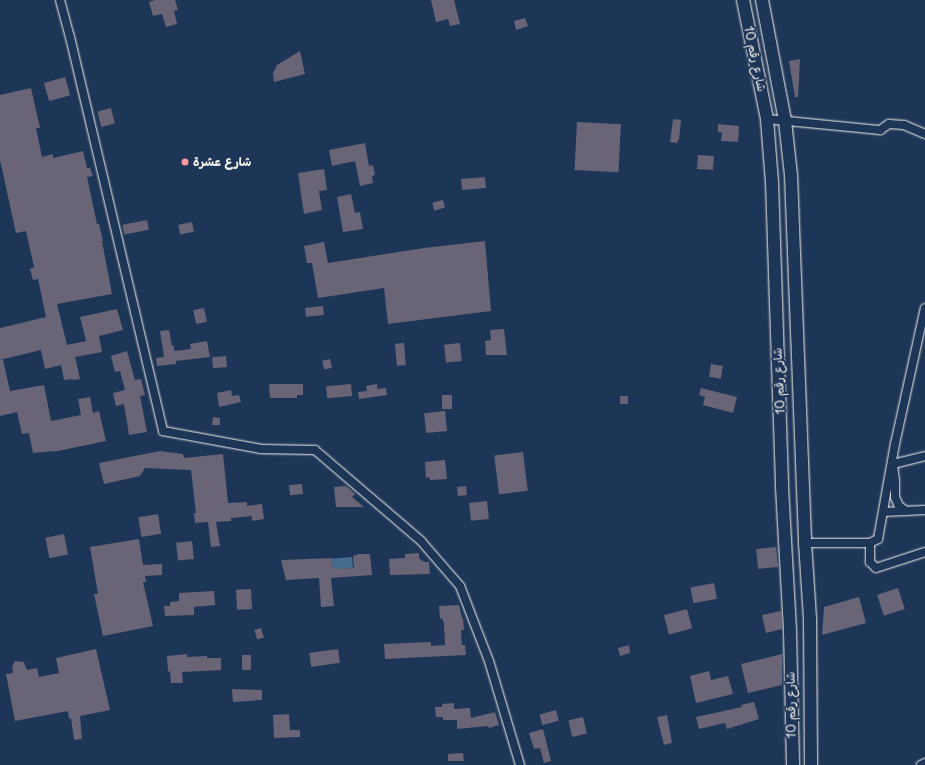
<!DOCTYPE html>
<meta charset="utf-8">
<style>
body{margin:0}
#map{position:relative;width:925px;height:765px;overflow:hidden;background:#1d3557;font-family:"Playpen Sans","Playpen Sans Arabic",sans-serif}
div>[style]{position:absolute}
[style*='--x']{left:calc(var(--x)*1px);top:calc(var(--y)*1px);width:calc(var(--w)*1px);rotate:calc(var(--a)*1deg)}
.water>*{inset:0;background:#466d8e;transform-origin:0 0}
.building>*{inset:0;background:#696576;transform-origin:0 0}
.roads{filter:drop-shadow(0 0 1px #f4f1e8) drop-shadow(0 0 1px #f4f1e8)}
.street>*{height:8px;margin:-4px;padding:0 4px;transform-origin:4px;border-radius:4px;background:#1d3557}
.secondary>*{height:12px;margin:-6px;padding:0 6px;transform-origin:6px;border-radius:6px;background:#1d3557}
.dots>*{width:11px;height:11px;translate:-50% -50%;box-sizing:border-box;border:2px solid #1d3557;border-radius:50%}
span{translate:-50% -50%;white-space:nowrap;text-align:center;line-height:1.15;-webkit-text-stroke:4px #1d3557;paint-order:stroke}
.street-label{font-size:12px;color:#f4f1e8}
.poi-label{font-size:12px;color:#f4f1e8;font-weight:700}
.left{translate:0 -50%;text-align:left}
</style>
<div id="map">
<div class="water">
<div style="left:352px;top:557px;width:11px;height:20px;rotate:85deg"></div>
</div>
<div class="building">
<div style="clip-path:polygon(155px 0,175px 0,178px 10px,174px 11px,177px 24px,166px 27px,162px 14px,153px 16px,149px 2px)"></div>
<div style="clip-path:polygon(431px 0,454px 0,460px 24px,450px 26px,448px 19px,436px 22px)"></div>
<div style="clip-path:polygon(525px 18px,528px 26px,516px 30px,514px 21px)"></div>
<div style="clip-path:polygon(300px 51px,305px 74px,274px 82px,273px 73px,277px 65px)"></div>
<div style="clip-path:polygon(800px 59px,798px 97px,795px 97px,789px 61px)"></div>
<div style="left:65px;top:77px;width:19px;height:22px;rotate:74deg"></div>
<div style="clip-path:polygon(31px 88px,40px 128px,36px 128px,42px 157px,53px 154px,53px 158px,83px 151px,87px 168px,90px 168px,93px 176px,87px 177px,97px 224px,99px 224px,103px 241px,102px 241px,112px 294px,57px 304px,67px 345px,86px 341px,80px 317px,117px 309px,123px 330px,99px 336px,102px 352px,75px 357px,80px 379px,73px 380px,72px 379px,64px 380px,61px 365px,45px 369px,41px 350px,0 360px,0 328px,46px 317px,38px 279px,33px 280px,30px 269px,34px 267px,26px 231px,16px 233px,0 160px,0 95px)"></div>
<div style="left:111px;top:108px;width:16px;height:14px;rotate:76deg"></div>
<div style="clip-path:polygon(673px 119px,681px 120px,679px 140px,678px 140px,677px 143px,670px 142px)"></div>
<div style="left:577px;top:122px;width:44px;height:48px;rotate:3deg"></div>
<div style="clip-path:polygon(718px 124px,739px 126px,738px 142px,721px 141px,722px 133px,718px 132px)"></div>
<div style="clip-path:polygon(365px 143px,369px 166px,373px 165px,375px 175px,372px 176px,373px 183px,360px 186px,355px 161px,332px 166px,329px 150px)"></div>
<div style="left:698px;top:155px;width:16px;height:14px;rotate:4deg"></div>
<div style="clip-path:polygon(324px 169px,327px 190px,319px 191px,322px 210px,304px 214px,298px 173px)"></div>
<div style="left:485px;top:177px;width:11px;height:24px;rotate:85deg"></div>
<div style="clip-path:polygon(351px 194px,355px 213px,360px 212px,363px 229px,343px 232px,337px 197px)"></div>
<div style="left:443px;top:200px;width:8px;height:11px;rotate:76deg"></div>
<div style="left:147px;top:220px;width:10px;height:25px;rotate:79deg"></div>
<div style="left:192px;top:222px;width:10px;height:14px;rotate:79deg"></div>
<div style="clip-path:polygon(485px 241px,491px 311px,388px 324px,384px 288px,318px 298px,312px 263px,307px 263px,304px 246px,324px 242px,328px 263px,424px 248px)"></div>
<div style="left:323px;top:306px;width:9px;height:18px;rotate:84deg"></div>
<div style="left:204px;top:308px;width:14px;height:11px;rotate:78deg"></div>
<div style="clip-path:polygon(504px 329px,507px 355px,486px 355px,485px 341px,491px 340px,490px 330px)"></div>
<div style="clip-path:polygon(169px 330px,172px 346px,174px 346px,174px 351px,191px 349px,190px 344px,207px 341px,210px 357px,176px 361px,176px 364px,157px 366px,156px 358px,164px 357px,160px 331px)"></div>
<div style="left:404px;top:343px;width:22px;height:9px;rotate:85deg"></div>
<div style="left:460px;top:343px;width:18px;height:16px;rotate:84deg"></div>
<div style="clip-path:polygon(127px 351px,135px 380px,141px 379px,145px 395px,140px 396px,147px 432px,129px 435px,124px 404px,116px 406px,113px 393px,125px 390px,120px 371px,115px 372px,111px 356px)"></div>
<div style="left:226px;top:356px;width:11px;height:14px;rotate:85deg"></div>
<div style="left:330px;top:359px;width:9px;height:8px;rotate:77deg"></div>
<div style="clip-path:polygon(0 360px,3px 360px,10px 391px,44px 385px,51px 421px,81px 415px,78px 399px,90px 397px,93px 413px,99px 411px,106px 441px,53px 452px,53px 451px,33px 453px,29px 433px,22px 434px,17px 412px,0 416px)"></div>
<div style="left:711px;top:364px;width:12px;height:13px;rotate:9deg"></div>
<div style="clip-path:polygon(269px 384px,303px 384px,303px 395px,297px 395px,297px 398px,270px 398px)"></div>
<div style="left:351px;top:384px;width:12px;height:25px;rotate:85deg"></div>
<div style="clip-path:polygon(377px 384px,377px 389px,386px 388px,387px 395px,359px 399px,358px 392px,367px 391px,366px 386px)"></div>
<div style="clip-path:polygon(701px 388px,737px 397px,733px 413px,703px 405px,705px 397px,699px 395px)"></div>
<div style="clip-path:polygon(231px 390px,232px 396px,239px 395px,241px 402px,219px 407px,217px 393px)"></div>
<div style="left:442px;top:395px;width:10px;height:14px"></div>
<div style="left:620px;top:396px;width:8px;height:8px"></div>
<div style="left:445px;top:411px;width:20px;height:21px;rotate:84deg"></div>
<div style="clip-path:polygon(213px 417px,220px 418px,220px 425px,212px 425px)"></div>
<div style="clip-path:polygon(160px 451px,183px 454px,184px 458px,223px 454px,228px 503px,247px 502px,247px 506px,262px 504px,264px 519px,252px 521px,252px 516px,231px 518px,231px 521px,216px 522px,220px 546px,211px 547px,208px 522px,195px 523px,194px 513px,196px 513px,191px 470px,145px 468px,140px 476px,104px 484px,99px 463px)"></div>
<div style="left:523px;top:452px;width:39px;height:29px;rotate:83deg"></div>
<div style="clip-path:polygon(445px 460px,447px 479px,430px 480px,429px 477px,426px 478px,425px 462px)"></div>
<div style="left:302px;top:484px;width:10px;height:13px;rotate:84deg"></div>
<div style="clip-path:polygon(346px 486px,355px 494px,352px 497px,364px 507px,336px 507px,334px 487px)"></div>
<div style="left:466px;top:486px;width:9px;height:9px;rotate:84deg"></div>
<div style="left:487px;top:501px;width:18px;height:18px;rotate:84deg"></div>
<div style="left:158px;top:514px;width:20px;height:20px;rotate:81deg"></div>
<div style="left:64px;top:534px;width:21px;height:19px;rotate:79deg"></div>
<div style="clip-path:polygon(139px 539px,143px 565px,162px 564px,162px 575px,145px 576px,146px 582px,143px 582px,153px 626px,103px 636px,94px 594px,98px 594px,90px 547px)"></div>
<div style="left:192px;top:541px;width:18px;height:16px;rotate:84deg"></div>
<div style="left:776px;top:547px;width:20px;height:20px;rotate:84deg"></div>
<div style="clip-path:polygon(419px 553px,419px 558px,424px 562px,429px 562px,430px 574px,390px 575px,389px 559px,405px 558px,405px 554px)"></div>
<div style="clip-path:polygon(359px 554px,370px 554px,372px 575px,331px 578px,334px 606px,321px 607px,319px 578px,286px 580px,281px 560px,332px 558px,333px 569px,354px 568px,353px 556px)"></div>
<div style="left:714px;top:583px;width:16px;height:24px;rotate:79deg"></div>
<div style="left:898px;top:588px;width:22px;height:22px;rotate:72deg"></div>
<div style="left:251px;top:589px;width:20px;height:15px;rotate:87deg"></div>
<div style="clip-path:polygon(214px 591px,215px 605px,194px 607px,194px 615px,165px 616px,164px 606px,170px 606px,170px 602px,179px 601px,179px 593px)"></div>
<div style="clip-path:polygon(859px 597px,866px 623px,822px 635px,824px 607px)"></div>
<div style="clip-path:polygon(459px 605px,462px 618px,463px 618px,464px 630px,461px 630px,462px 645px,465px 645px,466px 655px,385px 659px,384px 644px,431px 642px,431px 646px,445px 645px,444px 624px,442px 618px,440px 619px,439px 606px)"></div>
<div style="left:687px;top:609px;width:20px;height:24px;rotate:75deg"></div>
<div style="clip-path:polygon(781px 611px,782px 629px,766px 633px,762px 615px)"></div>
<div style="left:261px;top:628px;width:10px;height:7px;rotate:73deg"></div>
<div style="clip-path:polygon(629px 645px,630px 653px,620px 656px,618px 648px)"></div>
<div style="clip-path:polygon(96px 649px,110px 710px,80px 716px,82px 739px,74px 740px,71px 718px,69px 719px,68px 711px,15px 721px,6px 674px,13px 673px,12px 667px,15px 661px,24px 662px,27px 670px,37px 668px,39px 677px,59px 673px,56px 658px)"></div>
<div style="left:338px;top:649px;width:14px;height:29px;rotate:82deg"></div>
<div style="clip-path:polygon(187px 654px,187px 657px,207px 656px,207px 658px,221px 658px,221px 670px,182px 672px,183px 683px,171px 683px,170px 671px,168px 672px,167px 656px)"></div>
<div style="clip-path:polygon(782px 654px,782px 685px,748px 693px,741px 664px)"></div>
<div style="left:242px;top:655px;width:9px;height:15px"></div>
<div style="clip-path:polygon(709px 671px,711px 680px,728px 676px,733px 694px,696px 703px,690px 676px)"></div>
<div style="clip-path:polygon(232px 689px,262px 690px,262px 700px,233px 702px)"></div>
<div style="clip-path:polygon(754px 702px,759px 719px,727px 729px,725px 723px,699px 729px,696px 717px,742px 707px,741px 705px)"></div>
<div style="clip-path:polygon(454px 703px,454px 709px,470px 708px,471px 718px,495px 712px,499px 725px,489px 728px,488px 726px,457px 729px,457px 720px,443px 720px,443px 717px,436px 717px,435px 707px,442px 707px,442px 704px)"></div>
<div style="left:556px;top:710px;width:11px;height:17px;rotate:75deg"></div>
<div style="clip-path:polygon(289px 714px,290px 730px,300px 730px,300px 737px,274px 738px,273px 715px)"></div>
<div style="clip-path:polygon(667px 715px,672px 743px,664px 745px,657px 717px)"></div>
<div style="left:583px;top:717px;width:17px;height:15px;rotate:77deg"></div>
<div style="clip-path:polygon(543px 729px,551px 761px,544px 763px,540px 748px,534px 749px,529px 733px)"></div>
<div style="clip-path:polygon(463px 753px,464px 761px,448px 761px,448px 754px)"></div>
</div>
<div class="roads">
<div class="street">
<div style="--x:60;--y:0;--w:38;--a:75"></div>
<div style="--x:70;--y:37;--w:405;--a:76.7"></div>
<div style="--x:163;--y:431;--w:100;--a:10.4"></div>
<div style="--x:261;--y:449;--w:54;--a:1.1"></div>
<div style="--x:315;--y:450;--w:140;--a:40.6"></div>
<div style="--x:421;--y:541;--w:60;--a:49.1"></div>
<div style="--x:460;--y:586;--w:80;--a:68.9"></div>
<div style="--x:489;--y:661;--w:109;--a:73.4"></div>
<div style="--x:767;--y:119;--w:114;--a:5.6"></div>
<div style="--x:880;--y:130;--w:11;--a:-34"></div>
<div style="--x:889;--y:124;--w:15;--a:4"></div>
<div style="--x:904;--y:125;--w:23;--a:23"></div>
<div style="--x:906;--y:511;--w:9;--a:-144"></div>
<div style="--x:899;--y:506;--w:10;--a:-114"></div>
<div style="--x:895;--y:497;--w:16;--a:-90"></div>
<div style="--x:895;--y:481;--w:17;--a:-97"></div>
<div style="--x:893;--y:464;--w:33;--a:-14"></div>
<div style="--x:883;--y:512;--w:42;--a:-2.7"></div>
<div style="--x:805;--y:543;--w:65;--a:0"></div>
<div style="--x:870;--y:543;--w:9;--a:-27"></div>
<div style="--x:878;--y:539;--w:97;--a:-79.9"></div>
<div style="--x:895;--y:444;--w:139;--a:-77.6"></div>
<div style="--x:870;--y:543;--w:19;--a:90"></div>
<div style="--x:870;--y:562;--w:8;--a:45"></div>
<div style="--x:876;--y:568;--w:52;--a:-18.1"></div>
<div style="--x:921;--y:765;--w:4;--a:-27"></div>
</div>
<div class="secondary">
<div style="--x:743;--y:0;--w:121;--a:78.6"></div>
<div style="--x:767;--y:119;--w:63;--a:85.5"></div>
<div style="--x:772;--y:182;--w:305;--a:88.1"></div>
<div style="--x:782;--y:487;--w:144;--a:86.8"></div>
<div style="--x:790;--y:631;--w:134;--a:88.7"></div>
<div style="--x:762;--y:0;--w:123;--a:79.2"></div>
<div style="--x:785;--y:121;--w:54;--a:83.7"></div>
<div style="--x:791;--y:175;--w:368;--a:87.8"></div>
<div style="--x:805;--y:543;--w:75;--a:86.2"></div>
<div style="--x:810;--y:618;--w:147;--a:89.6"></div>
</div>
</div>
<div class="dots">
<div style="left:185px;top:162px;background:#ff9aa2"></div>
</div>
<div class="street-label">
<span style="left:755px;top:59px;rotate:78deg">شارع رقم 10</span>
<span style="left:779px;top:381px;rotate:-93deg">شارع رقم 10</span>
<span style="left:791px;top:705px;rotate:-91deg">شارع رقم 10</span>
</div>
<div class="poi-label">
<span class="left" style="left:193px;top:162px">شارع عشرة</span>
</div>
</div>
